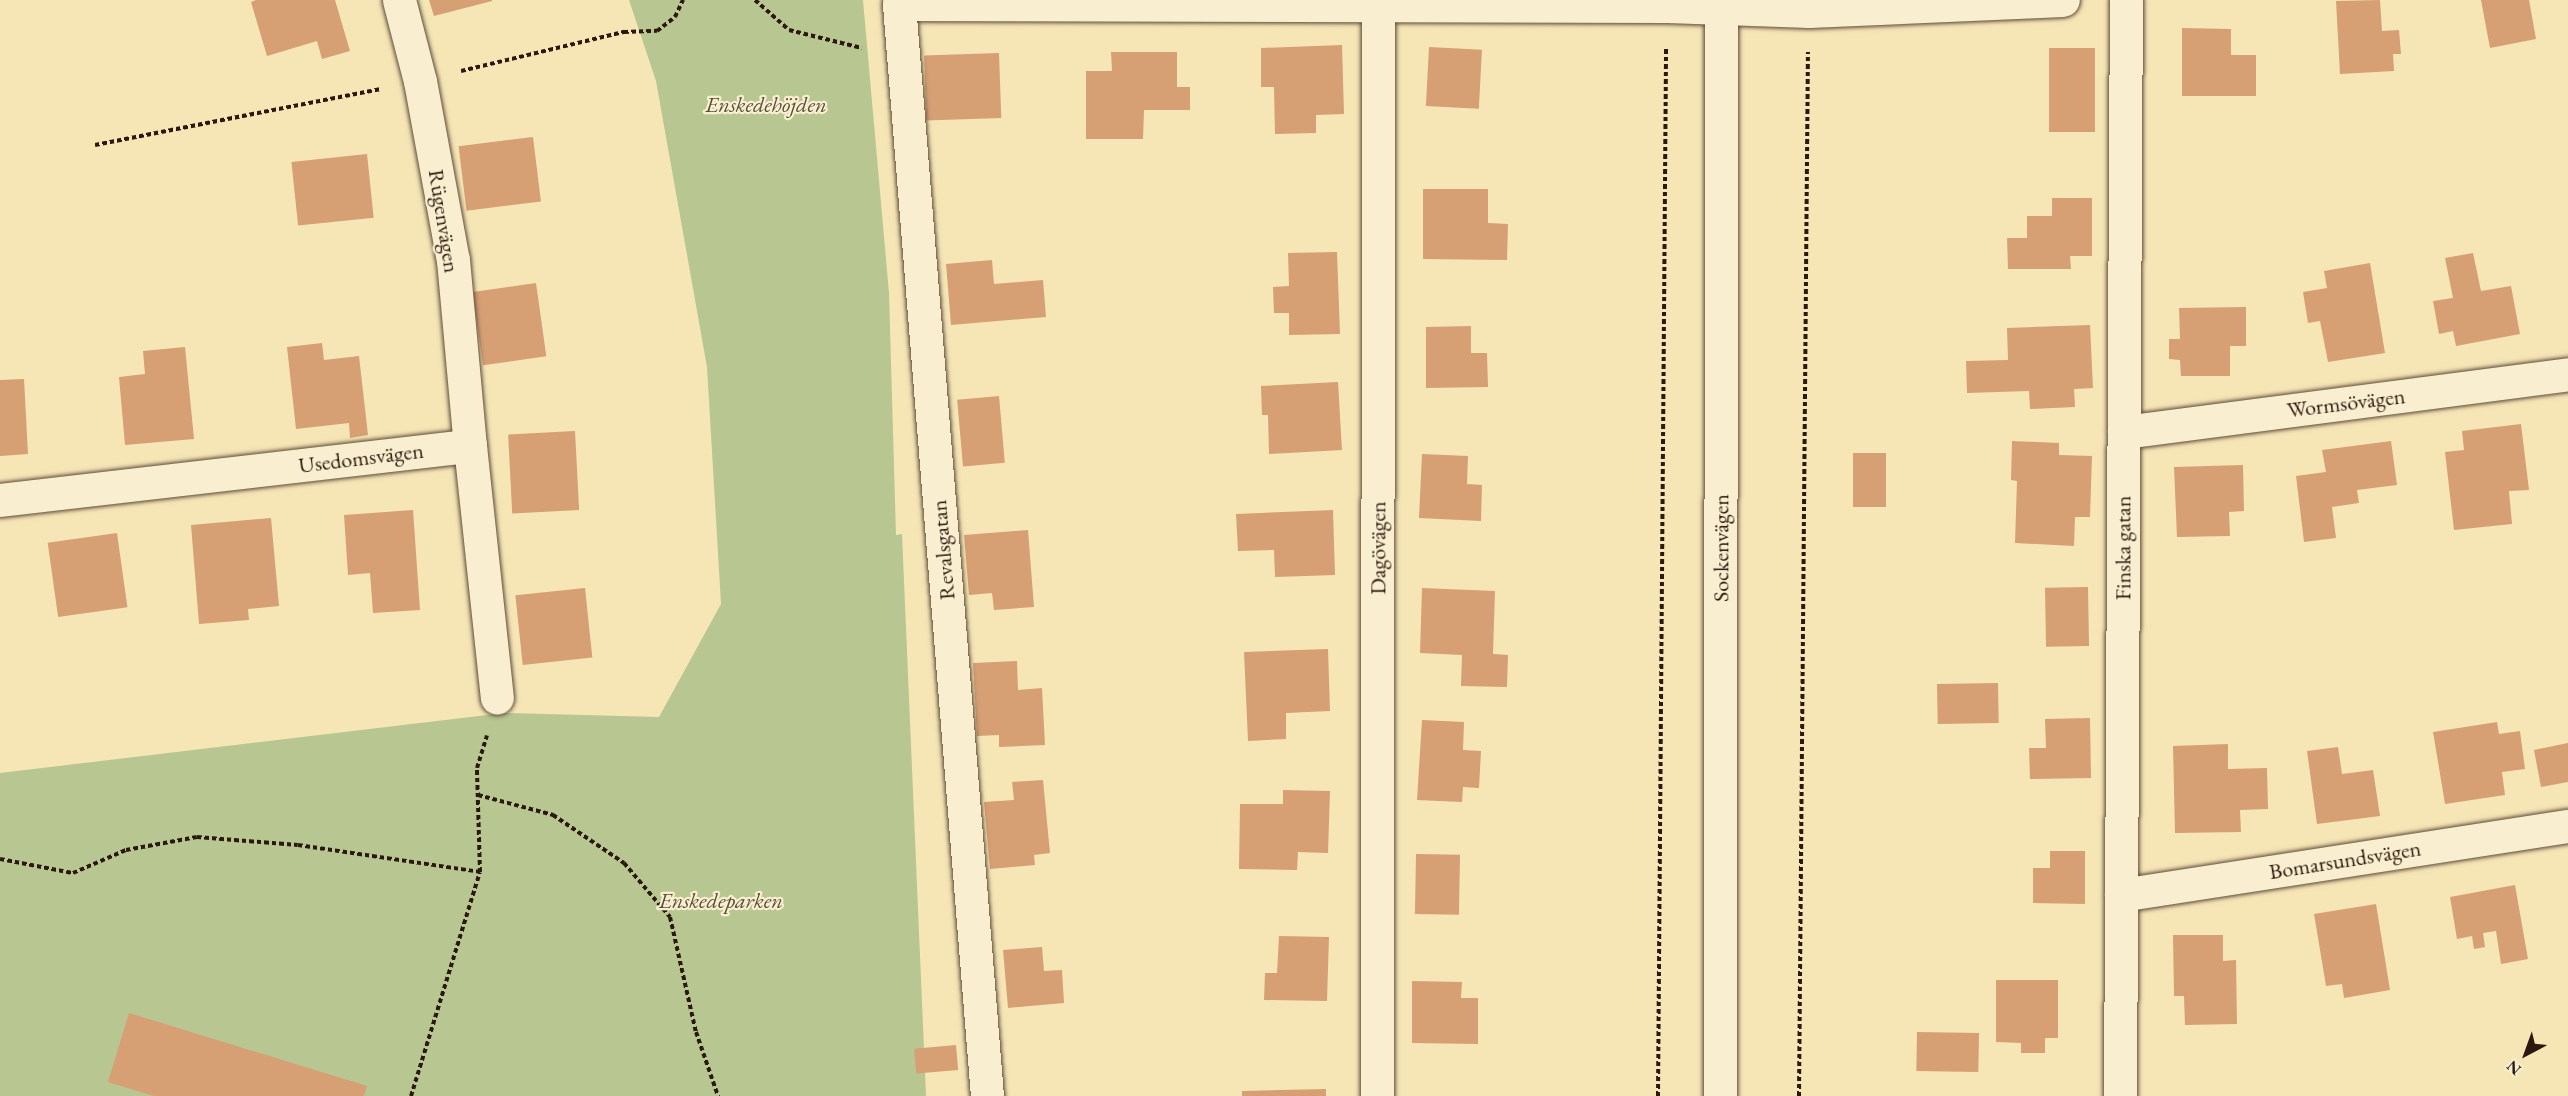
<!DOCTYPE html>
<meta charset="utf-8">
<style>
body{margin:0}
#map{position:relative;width:2568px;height:1096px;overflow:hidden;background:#f6e6b6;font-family:"EB Garamond",serif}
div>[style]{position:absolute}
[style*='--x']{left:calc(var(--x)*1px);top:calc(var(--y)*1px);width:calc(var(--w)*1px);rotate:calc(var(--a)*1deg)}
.green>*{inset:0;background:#b8c691}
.building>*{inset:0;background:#d69f74;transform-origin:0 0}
.path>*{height:4px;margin-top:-2px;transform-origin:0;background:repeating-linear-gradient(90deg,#2b190f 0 4.5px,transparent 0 7.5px)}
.roads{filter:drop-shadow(0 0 2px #5e4c39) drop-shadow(0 0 2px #5e4c39)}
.minor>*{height:33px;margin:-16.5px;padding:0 16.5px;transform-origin:16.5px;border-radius:16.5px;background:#f9efd0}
.tertiary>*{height:33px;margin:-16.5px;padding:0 16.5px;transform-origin:16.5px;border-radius:16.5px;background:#f9efd0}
span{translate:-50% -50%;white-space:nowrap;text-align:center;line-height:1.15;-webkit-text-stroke:4.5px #f9efd0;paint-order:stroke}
.park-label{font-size:22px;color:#554d36;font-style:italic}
.street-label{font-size:22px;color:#2b190f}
.north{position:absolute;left:2496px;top:1024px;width:60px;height:60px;-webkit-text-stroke:4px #f9efd0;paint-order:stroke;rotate:221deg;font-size:16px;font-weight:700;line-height:24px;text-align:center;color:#2b190f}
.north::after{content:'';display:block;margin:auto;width:21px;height:27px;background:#2b190f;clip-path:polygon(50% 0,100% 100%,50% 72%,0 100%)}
</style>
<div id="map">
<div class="green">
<div style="clip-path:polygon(629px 0,863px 0,889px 293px,896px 535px,902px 534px,926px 1096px,0 1096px,0 773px,504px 713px,659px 717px,721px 604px,707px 367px,656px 81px)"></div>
</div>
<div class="building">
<div style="clip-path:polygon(256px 0,335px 0,350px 51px,322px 59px,317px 41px,267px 56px,251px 2px)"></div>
<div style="clip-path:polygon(429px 0,492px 0,492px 1px,434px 16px)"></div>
<div style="clip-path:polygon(2380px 0,2382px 31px,2399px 30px,2401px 54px,2393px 54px,2394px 71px,2340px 74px,2336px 1px)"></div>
<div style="clip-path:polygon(2481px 0,2529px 0,2536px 39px,2490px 48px)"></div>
<div style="clip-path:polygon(2182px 28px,2231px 29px,2231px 55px,2256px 55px,2256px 96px,2182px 96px)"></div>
<div style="clip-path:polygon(1342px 45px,1344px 114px,1316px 115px,1316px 133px,1275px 134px,1274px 87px,1261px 87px,1261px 48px)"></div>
<div style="left:1429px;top:47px;width:53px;height:59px;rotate:3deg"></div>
<div style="left:2049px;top:48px;width:46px;height:84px"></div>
<div style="clip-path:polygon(1111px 52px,1177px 52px,1177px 87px,1190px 87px,1190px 110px,1144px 110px,1143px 139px,1086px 139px,1086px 71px,1112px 71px)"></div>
<div style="left:999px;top:53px;width:65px;height:75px;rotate:88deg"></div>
<div style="left:533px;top:137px;width:65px;height:75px;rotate:83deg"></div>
<div style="left:367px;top:154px;width:64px;height:76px;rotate:84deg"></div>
<div style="clip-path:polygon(1423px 189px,1488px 189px,1488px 223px,1508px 224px,1507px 260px,1423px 259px)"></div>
<div style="clip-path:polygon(2052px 198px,2092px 198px,2092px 256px,2070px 256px,2071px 269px,2008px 269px,2007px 238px,2027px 238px,2027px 216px,2052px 216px)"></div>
<div style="clip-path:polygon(1337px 252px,1340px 334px,1289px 335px,1289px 313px,1274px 313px,1273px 287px,1289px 286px,1288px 253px)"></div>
<div style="clip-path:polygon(2473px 253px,2481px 291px,2511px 286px,2520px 334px,2456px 346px,2453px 331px,2439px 334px,2433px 301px,2453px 298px,2445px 258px)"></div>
<div style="clip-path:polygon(992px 260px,994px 284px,1043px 280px,1046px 317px,951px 325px,946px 264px)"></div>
<div style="clip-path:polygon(2370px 263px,2385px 353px,2328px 362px,2320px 321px,2308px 323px,2303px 292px,2327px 288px,2324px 271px)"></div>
<div style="left:536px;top:283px;width:74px;height:64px;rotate:82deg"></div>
<div style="clip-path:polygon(2246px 307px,2246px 346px,2230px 346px,2230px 376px,2181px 376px,2180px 360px,2169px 359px,2169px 339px,2180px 339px,2179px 308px)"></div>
<div style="clip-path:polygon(2090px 325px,2093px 388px,2074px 389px,2075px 407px,2030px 409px,2029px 391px,1967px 393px,1966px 361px,2008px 360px,2007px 328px)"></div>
<div style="clip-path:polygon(1471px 326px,1471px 353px,1487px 353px,1488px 387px,1426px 388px,1426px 327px)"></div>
<div style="clip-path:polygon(322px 343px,324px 360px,359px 356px,368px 435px,350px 438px,349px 423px,296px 429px,287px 347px)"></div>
<div style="clip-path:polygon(185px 347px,194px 439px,125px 445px,119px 377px,145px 374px,143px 351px)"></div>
<div style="clip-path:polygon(24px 379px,28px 454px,0 456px,0 380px)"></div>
<div style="clip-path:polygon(1338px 382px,1342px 450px,1269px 454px,1268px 415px,1262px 415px,1261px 386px)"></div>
<div style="left:999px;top:396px;width:67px;height:42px;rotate:85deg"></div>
<div style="clip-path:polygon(2521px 424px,2529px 490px,2509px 491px,2512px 524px,2454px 530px,2445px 452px,2464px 450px,2462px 431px)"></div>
<div style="left:575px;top:431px;width:79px;height:67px;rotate:87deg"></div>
<div style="clip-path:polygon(2012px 441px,2059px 443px,2059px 455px,2092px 456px,2090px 517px,2075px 517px,2074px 546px,2015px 543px,2017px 481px,2011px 480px)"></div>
<div style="clip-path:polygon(2391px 441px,2397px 485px,2357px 490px,2359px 503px,2332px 507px,2336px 538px,2304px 542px,2296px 476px,2326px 472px,2322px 450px)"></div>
<div style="left:1853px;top:453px;width:33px;height:54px"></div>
<div style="clip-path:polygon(1422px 454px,1468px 456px,1467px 484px,1482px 485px,1481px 521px,1419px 518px)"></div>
<div style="clip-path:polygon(2243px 465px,2244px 511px,2229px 512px,2230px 536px,2177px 537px,2174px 467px)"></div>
<div style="clip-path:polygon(413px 510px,420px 610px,373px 613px,370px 573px,348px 575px,344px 515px)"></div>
<div style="clip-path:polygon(1333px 510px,1335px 575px,1275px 577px,1274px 550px,1238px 551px,1236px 514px)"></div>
<div style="clip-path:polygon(271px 518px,279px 606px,248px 609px,249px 620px,199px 624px,191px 525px)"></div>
<div style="clip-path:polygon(1028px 530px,1034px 607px,994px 610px,992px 593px,969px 595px,964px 535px)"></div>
<div style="left:117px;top:533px;width:75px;height:70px;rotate:82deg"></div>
<div style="left:2088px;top:587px;width:59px;height:43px;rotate:89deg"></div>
<div style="left:585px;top:588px;width:70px;height:70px;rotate:84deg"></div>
<div style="clip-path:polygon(1422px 588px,1495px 591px,1493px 654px,1508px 655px,1507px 687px,1461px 686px,1462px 655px,1420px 653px)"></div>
<div style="clip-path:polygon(1328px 649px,1330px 711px,1286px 713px,1286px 739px,1248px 741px,1244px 652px)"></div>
<div style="clip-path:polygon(1017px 661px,1018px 690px,1042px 688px,1045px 745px,999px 747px,999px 735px,977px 736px,973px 663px)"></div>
<div style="left:1998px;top:683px;width:40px;height:61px;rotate:89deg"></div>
<div style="clip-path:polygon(2090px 718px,2091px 778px,2030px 779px,2029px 748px,2046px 748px,2045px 719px)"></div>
<div style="clip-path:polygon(1422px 720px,1464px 722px,1463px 750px,1481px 751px,1479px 788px,1463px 787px,1462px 802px,1417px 800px)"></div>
<div style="clip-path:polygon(2497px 722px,2499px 734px,2520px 731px,2525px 769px,2502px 772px,2505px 795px,2445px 804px,2433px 732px)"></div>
<div style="clip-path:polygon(2568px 743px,2568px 782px,2541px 787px,2534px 750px)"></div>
<div style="clip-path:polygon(2228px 744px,2228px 769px,2267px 768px,2268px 809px,2240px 810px,2241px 832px,2175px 833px,2173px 746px)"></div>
<div style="clip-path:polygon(2338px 747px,2342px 774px,2373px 770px,2380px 816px,2317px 824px,2307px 751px)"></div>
<div style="clip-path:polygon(1043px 780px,1050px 853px,1034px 855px,1035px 865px,990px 869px,984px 802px,1014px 800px,1012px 782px)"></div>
<div style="clip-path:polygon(1283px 790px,1330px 791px,1328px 853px,1298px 852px,1297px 870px,1239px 869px,1240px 804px,1283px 804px)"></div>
<div style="clip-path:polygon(2050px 851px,2085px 851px,2085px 904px,2033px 903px,2033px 868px,2050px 868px)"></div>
<div style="left:1416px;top:854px;width:44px;height:60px;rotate:1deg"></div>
<div style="clip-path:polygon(2515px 885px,2528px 959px,2501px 964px,2496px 931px,2483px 933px,2485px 947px,2474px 949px,2472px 936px,2457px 939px,2450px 897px)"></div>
<div style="clip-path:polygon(2376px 904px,2390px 990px,2344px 998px,2342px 984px,2326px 986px,2314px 914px)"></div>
<div style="clip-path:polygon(2173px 935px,2223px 935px,2223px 961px,2236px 960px,2237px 1024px,2185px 1025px,2184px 996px,2174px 996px)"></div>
<div style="clip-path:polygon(1279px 936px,1329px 937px,1327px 1001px,1264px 1000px,1265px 973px,1277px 973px)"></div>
<div style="clip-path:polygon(1042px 947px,1044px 971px,1062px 970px,1064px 1003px,1008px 1008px,1003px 950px)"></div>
<div style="clip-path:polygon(1996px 980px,2058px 980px,2058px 1038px,2045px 1038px,2045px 1053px,2021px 1053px,2021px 1043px,1996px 1042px)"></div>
<div style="clip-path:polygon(1412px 981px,1462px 982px,1461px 998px,1478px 998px,1478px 1044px,1412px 1043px)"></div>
<div style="clip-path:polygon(129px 1013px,367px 1086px,364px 1096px,154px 1096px,108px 1082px)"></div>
<div style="left:1917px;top:1032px;width:62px;height:39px;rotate:1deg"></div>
<div style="left:956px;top:1045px;width:25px;height:42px;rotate:85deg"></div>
<div style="clip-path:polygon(1326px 1089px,1326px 1096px,1242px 1096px,1242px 1091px)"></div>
</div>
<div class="path">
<div style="--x:755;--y:0;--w:45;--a:41.4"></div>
<div style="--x:789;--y:30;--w:75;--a:13.9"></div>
<div style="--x:461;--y:71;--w:168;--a:-13.5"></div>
<div style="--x:624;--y:32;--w:33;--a:-2"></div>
<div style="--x:657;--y:31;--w:23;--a:-38"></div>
<div style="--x:675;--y:17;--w:19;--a:-65"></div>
<div style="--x:95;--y:145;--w:290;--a:-11.1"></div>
<div style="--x:478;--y:795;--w:78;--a:14.9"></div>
<div style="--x:553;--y:815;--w:86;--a:34.1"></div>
<div style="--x:624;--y:863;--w:71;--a:49.6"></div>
<div style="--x:670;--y:917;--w:118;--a:77.3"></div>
<div style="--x:696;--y:1032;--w:68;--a:71"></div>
<div style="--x:0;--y:859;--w:74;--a:10.9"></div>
<div style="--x:73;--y:873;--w:58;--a:-23.5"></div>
<div style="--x:126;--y:850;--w:72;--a:-10.4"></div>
<div style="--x:197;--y:837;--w:101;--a:4.5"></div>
<div style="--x:298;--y:845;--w:184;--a:8.4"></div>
<div style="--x:411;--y:1096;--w:234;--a:-72.9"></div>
<div style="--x:480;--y:872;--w:104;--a:-91.7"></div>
<div style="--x:477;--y:768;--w:34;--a:-73"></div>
<div style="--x:1658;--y:1096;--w:1047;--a:-89.56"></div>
<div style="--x:1799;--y:1096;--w:1044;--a:-89.51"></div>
</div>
<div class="roads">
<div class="minor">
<div style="--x:399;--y:0;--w:84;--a:75.5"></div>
<div style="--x:420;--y:81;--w:182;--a:79.6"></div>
<div style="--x:453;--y:260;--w:187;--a:84.8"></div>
<div style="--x:2124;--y:432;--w:448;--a:-7.4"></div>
<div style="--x:0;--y:500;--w:473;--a:-6.6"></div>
<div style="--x:470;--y:446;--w:253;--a:83.9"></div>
<div style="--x:2121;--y:895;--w:452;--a:-8.8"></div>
<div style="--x:987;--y:1096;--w:1096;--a:-94.61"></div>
<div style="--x:899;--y:4;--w:768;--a:0.15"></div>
<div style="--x:1667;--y:6;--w:142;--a:2"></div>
<div style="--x:1809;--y:11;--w:254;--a:-2.5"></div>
<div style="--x:1377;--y:1096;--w:1096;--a:-89.95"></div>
<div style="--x:2120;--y:1096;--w:1096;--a:-89.69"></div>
</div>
<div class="tertiary">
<div style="--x:1720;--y:1096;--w:1096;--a:-89.95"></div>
</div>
</div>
<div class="park-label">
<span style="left:766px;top:105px">Enskedehöjden</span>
<span style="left:721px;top:901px">Enskedeparken</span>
</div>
<div class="street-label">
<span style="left:444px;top:221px;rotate:81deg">Rügenvägen</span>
<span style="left:2346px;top:403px;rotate:-7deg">Wormsövägen</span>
<span style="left:361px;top:458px;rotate:-7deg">Usedomsvägen</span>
<span style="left:1378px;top:548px;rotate:-90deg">Dagövägen</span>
<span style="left:1721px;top:548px;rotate:-90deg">Sockenvägen</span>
<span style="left:2123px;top:548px;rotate:-90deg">Finska gatan</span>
<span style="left:943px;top:550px;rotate:-95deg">Revalsgatan</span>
<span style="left:2345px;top:860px;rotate:-9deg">Bomarsundsvägen</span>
</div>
<div class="north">N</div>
</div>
